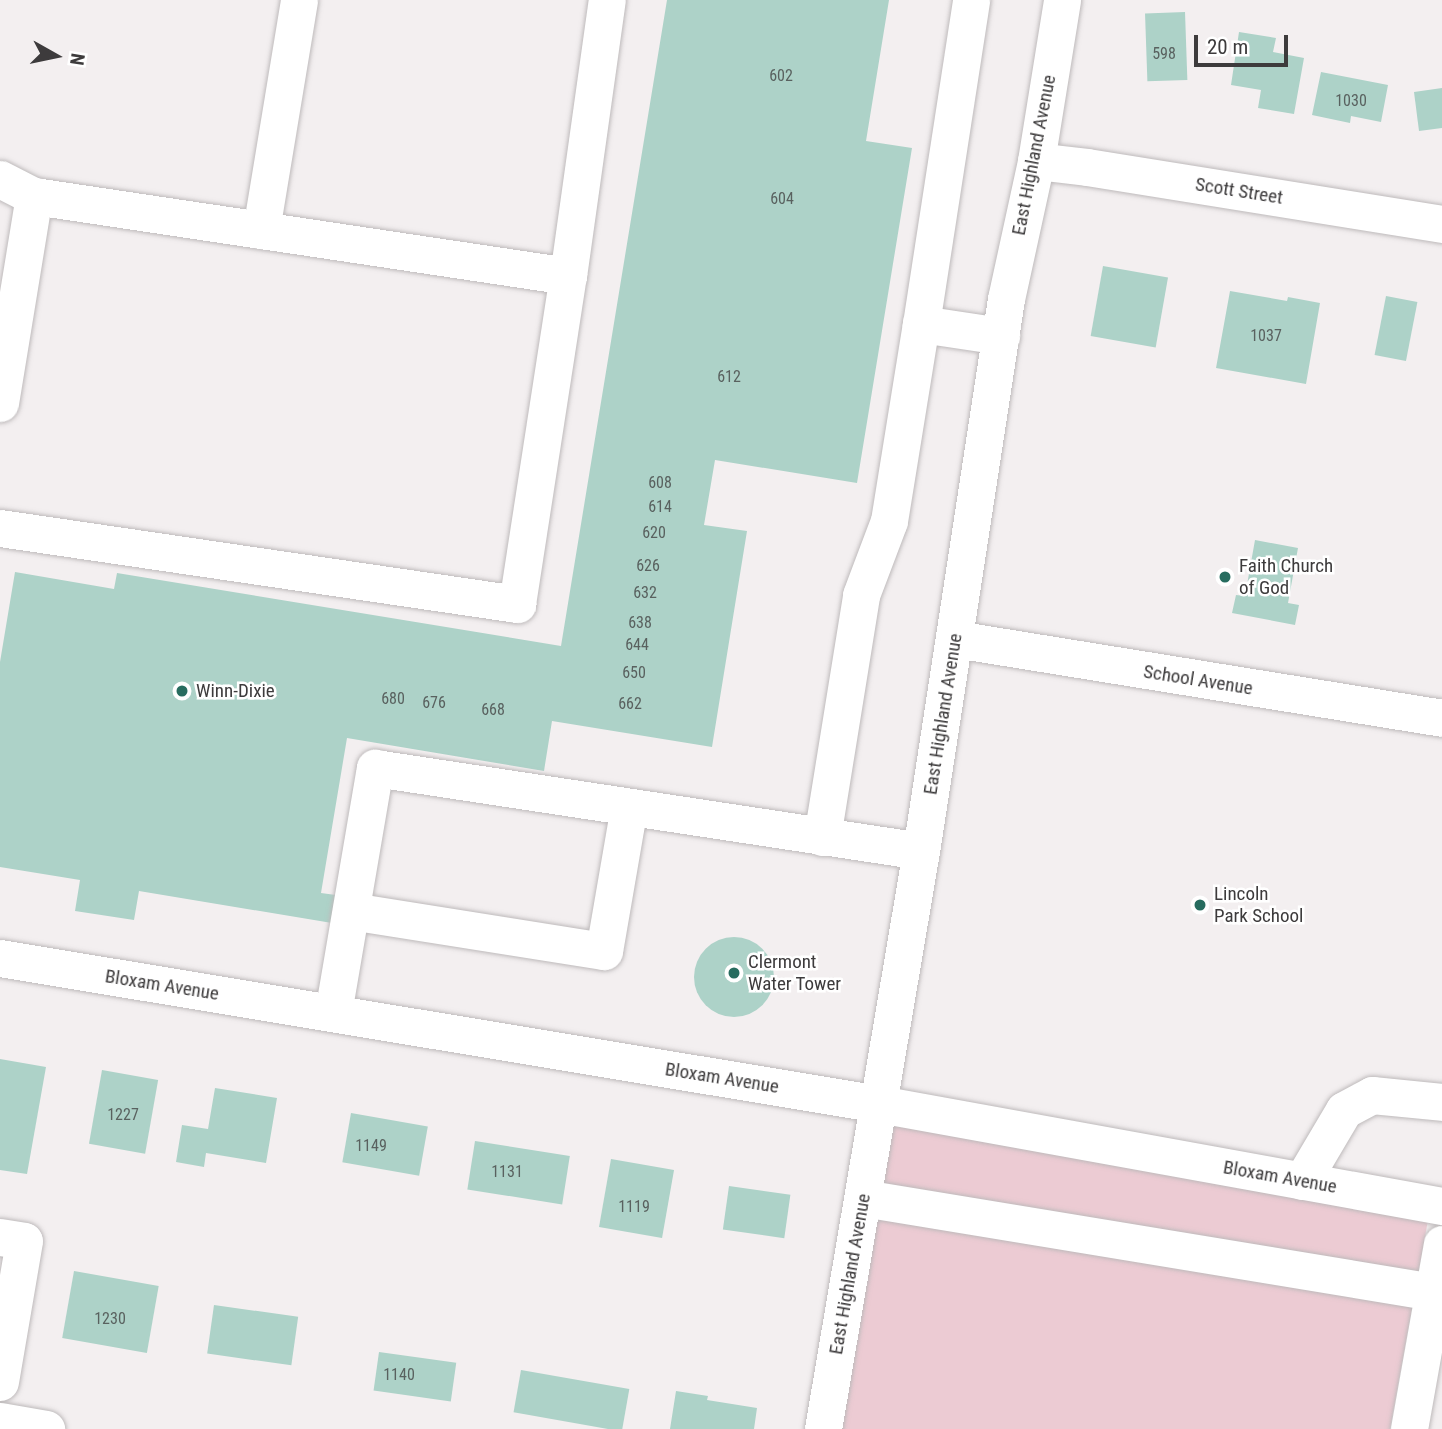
<!DOCTYPE html>
<style>
body{margin:0}
#map{position:relative;width:1442px;height:1429px;overflow:hidden;background:#f3eff0;font-family:"Roboto Condensed",sans-serif}
div>[style]{position:absolute}
[style*='--x']{left:calc(var(--x)*1px);top:calc(var(--y)*1px);width:calc(var(--w)*1px);rotate:calc(var(--a)*1deg)}
.green>*{inset:0;background:#eccbd3}
.building>*{inset:0;background:#add2c8;transform-origin:0 0}
.round{border-radius:50%}
.roads{filter:drop-shadow(0 0 2px #bebabb) drop-shadow(0 0 2px #bebabb)}
.minor>*{height:37px;margin:-18.5px;padding:0 18.5px;transform-origin:18.5px;border-radius:18.5px;background:#fff}
.dots>*{width:19px;height:19px;translate:-50% -50%;box-sizing:border-box;border:4px solid #fff;border-radius:50%}
span{translate:-50% -50%;white-space:nowrap;text-align:center;line-height:1.15;-webkit-text-stroke:5px #fff;paint-order:stroke}
.number-label{font-size:16px;color:#59615f}
.number-label span{-webkit-text-stroke-width:0}
.street-label{font-size:19px;color:#3d3b3c}
.poi-label{font-size:19px;color:#3d3b3c}
.left{translate:0 -50%;text-align:left}
.north{position:absolute;left:21px;top:21px;width:70px;height:70px;-webkit-text-stroke:5px #fff;paint-order:stroke;rotate:99deg;font-size:19px;font-weight:700;line-height:28px;text-align:center;color:#3d3b3c}
.north::after{content:'';display:block;margin:auto;width:24px;height:32px;background:#3d3b3c;clip-path:polygon(50% 0,100% 100%,50% 72%,0 100%)}
.scale{position:absolute;left:1194px;top:35px;width:94px;height:32px;box-sizing:border-box;border:4px solid #3d3b3c;border-top:0;padding-left:9px;font-size:21px;line-height:24px;white-space:nowrap;color:#3d3b3c;-webkit-text-stroke:5px #fff;paint-order:stroke}
</style>
<div id="map">
<div class="green">
<div style="clip-path:polygon(894px 1123px,1428px 1220px,1390px 1429px,842px 1429px)"></div>
</div>
<div class="building">
<div style="clip-path:polygon(667px 0,889px 0,866px 141px,912px 148px,857px 483px,715px 460px,704px 525px,747px 531px,712px 747px,552px 721px,544px 771px,347px 738px,321px 893px,343px 896px,338px 924px,139px 891px,134px 920px,75px 911px,80px 880px,0 867px,0 662px,15px 572px,114px 589px,117px 573px,561px 646px)"></div>
<div style="left:1185px;top:12px;width:68px;height:40px;rotate:88deg"></div>
<div style="clip-path:polygon(1239px 32px,1276px 38px,1273px 52px,1304px 58px,1294px 114px,1258px 108px,1261px 90px,1231px 85px)"></div>
<div style="clip-path:polygon(1321px 72px,1388px 85px,1381px 122px,1351px 116px,1350px 123px,1312px 115px)"></div>
<div style="clip-path:polygon(1442px 88px,1442px 128px,1419px 131px,1414px 92px)"></div>
<div style="left:1103px;top:266px;width:66px;height:71px;rotate:10deg"></div>
<div style="clip-path:polygon(1230px 291px,1287px 301px,1288px 297px,1320px 303px,1306px 384px,1216px 368px)"></div>
<div style="left:1386px;top:296px;width:32px;height:60px;rotate:11deg"></div>
<div style="clip-path:polygon(1255px 540px,1298px 548px,1288px 603px,1299px 605px,1295px 625px,1232px 613px,1236px 595px,1245px 596px)"></div>
<div class="round" style="left:694px;top:937px;width:80px;height:80px"></div>
<div style="clip-path:polygon(0 1059px,46px 1067px,27px 1174px,0 1170px)"></div>
<div style="left:102px;top:1070px;width:57px;height:75px;rotate:10deg"></div>
<div style="clip-path:polygon(215px 1088px,277px 1098px,266px 1163px,206px 1153px,204px 1167px,176px 1162px,182px 1125px,208px 1129px)"></div>
<div style="left:351px;top:1113px;width:78px;height:50px;rotate:10deg"></div>
<div style="left:475px;top:1141px;width:96px;height:49px;rotate:9deg"></div>
<div style="left:611px;top:1159px;width:64px;height:69px;rotate:10deg"></div>
<div style="left:729px;top:1186px;width:62px;height:44px;rotate:8deg"></div>
<div style="left:74px;top:1271px;width:86px;height:68px;rotate:10deg"></div>
<div style="left:214px;top:1305px;width:85px;height:49px;rotate:8deg"></div>
<div style="left:379px;top:1352px;width:78px;height:39px;rotate:8deg"></div>
<div style="left:521px;top:1370px;width:110px;height:43px;rotate:10deg"></div>
<div style="clip-path:polygon(676px 1391px,708px 1396px,707px 1400px,757px 1408px,754px 1429px,670px 1429px)"></div>
</div>
<div class="roads">
<div class="minor">
<div style="--x:1036;--y:161;--w:51;--a:6.7"></div>
<div style="--x:1087;--y:167;--w:360;--a:9.1"></div>
<div style="--x:0;--y:179;--w:38;--a:27"></div>
<div style="--x:34;--y:196;--w:540;--a:8.52"></div>
<div style="--x:568;--y:276;--w:279;--a:-82"></div>
<div style="--x:261;--y:230;--w:233;--a:-80.6"></div>
<div style="--x:921;--y:324;--w:328;--a:-81.2"></div>
<div style="--x:0;--y:403;--w:210;--a:-80.7"></div>
<div style="--x:0;--y:528;--w:523;--a:8.36"></div>
<div style="--x:517;--y:604;--w:332;--a:-81.2"></div>
<div style="--x:955;--y:639;--w:493;--a:9.2"></div>
<div style="--x:822;--y:837;--w:245;--a:-80.8"></div>
<div style="--x:861;--y:595;--w:79;--a:-69.3"></div>
<div style="--x:889;--y:521;--w:200;--a:-80.8"></div>
<div style="--x:921;--y:324;--w:81;--a:8.5"></div>
<div style="--x:351;--y:911;--w:256;--a:9"></div>
<div style="--x:604;--y:951;--w:146;--a:-80.2"></div>
<div style="--x:0;--y:958;--w:891;--a:9.43"></div>
<div style="--x:879;--y:1104;--w:572;--a:10.27"></div>
<div style="--x:333;--y:1013;--w:249;--a:-80.3"></div>
<div style="--x:375;--y:768;--w:552;--a:8.64"></div>
<div style="--x:1302;--y:1181;--w:82;--a:-59.4"></div>
<div style="--x:1344;--y:1110;--w:32;--a:-28"></div>
<div style="--x:1372;--y:1095;--w:70;--a:5.7"></div>
<div style="--x:863;--y:1198;--w:578;--a:9.36"></div>
<div style="--x:0;--y:1237;--w:24;--a:9"></div>
<div style="--x:24;--y:1241;--w:143;--a:99.7"></div>
<div style="--x:0;--y:1421;--w:47;--a:9.9"></div>
<div style="--x:823;--y:1429;--w:586;--a:-80.38"></div>
<div style="--x:921;--y:851;--w:559;--a:-81.25"></div>
<div style="--x:1006;--y:299;--w:141;--a:-77.7"></div>
<div style="--x:1036;--y:161;--w:163;--a:-80.8"></div>
<div style="--x:1409;--y:1429;--w:188;--a:-79.9"></div>
</div>
</div>
<div class="dots">
<div style="left:1225px;top:577px;background:#276c5f"></div>
<div style="left:182px;top:691px;background:#276c5f"></div>
<div style="left:1200px;top:905px;background:#276c5f"></div>
<div style="left:734px;top:973px;background:#276c5f"></div>
</div>
<div class="number-label">
<span style="left:1164px;top:54px">598</span>
<span style="left:781px;top:76px">602</span>
<span style="left:1351px;top:101px">1030</span>
<span style="left:782px;top:199px">604</span>
<span style="left:1266px;top:336px">1037</span>
<span style="left:729px;top:377px">612</span>
<span style="left:660px;top:483px">608</span>
<span style="left:660px;top:507px">614</span>
<span style="left:654px;top:533px">620</span>
<span style="left:648px;top:566px">626</span>
<span style="left:645px;top:593px">632</span>
<span style="left:640px;top:623px">638</span>
<span style="left:637px;top:645px">644</span>
<span style="left:634px;top:673px">650</span>
<span style="left:393px;top:699px">680</span>
<span style="left:434px;top:703px">676</span>
<span style="left:630px;top:704px">662</span>
<span style="left:493px;top:710px">668</span>
<span style="left:123px;top:1115px">1227</span>
<span style="left:371px;top:1146px">1149</span>
<span style="left:507px;top:1172px">1131</span>
<span style="left:634px;top:1207px">1119</span>
<span style="left:110px;top:1319px">1230</span>
<span style="left:399px;top:1375px">1140</span>
</div>
<div class="street-label">
<span style="left:1034px;top:155px;rotate:-79deg">East Highland Avenue</span>
<span style="left:1239px;top:191px;rotate:9deg">Scott Street</span>
<span style="left:1198px;top:680px;rotate:9deg">School Avenue</span>
<span style="left:943px;top:714px;rotate:-81deg">East Highland Avenue</span>
<span style="left:162px;top:985px;rotate:9deg">Bloxam Avenue</span>
<span style="left:722px;top:1078px;rotate:9deg">Bloxam Avenue</span>
<span style="left:1280px;top:1177px;rotate:10deg">Bloxam Avenue</span>
<span style="left:850px;top:1274px;rotate:-80deg">East Highland Avenue</span>
</div>
<div class="poi-label">
<span class="left" style="left:1239px;top:577px">Faith Church<br>of God</span>
<span class="left" style="left:196px;top:691px">Winn-Dixie</span>
<span class="left" style="left:1214px;top:905px">Lincoln<br>Park School</span>
<span class="left" style="left:748px;top:973px">Clermont<br>Water Tower</span>
</div>
<div class="north">N</div>
<div class="scale">20 m</div>
</div>
